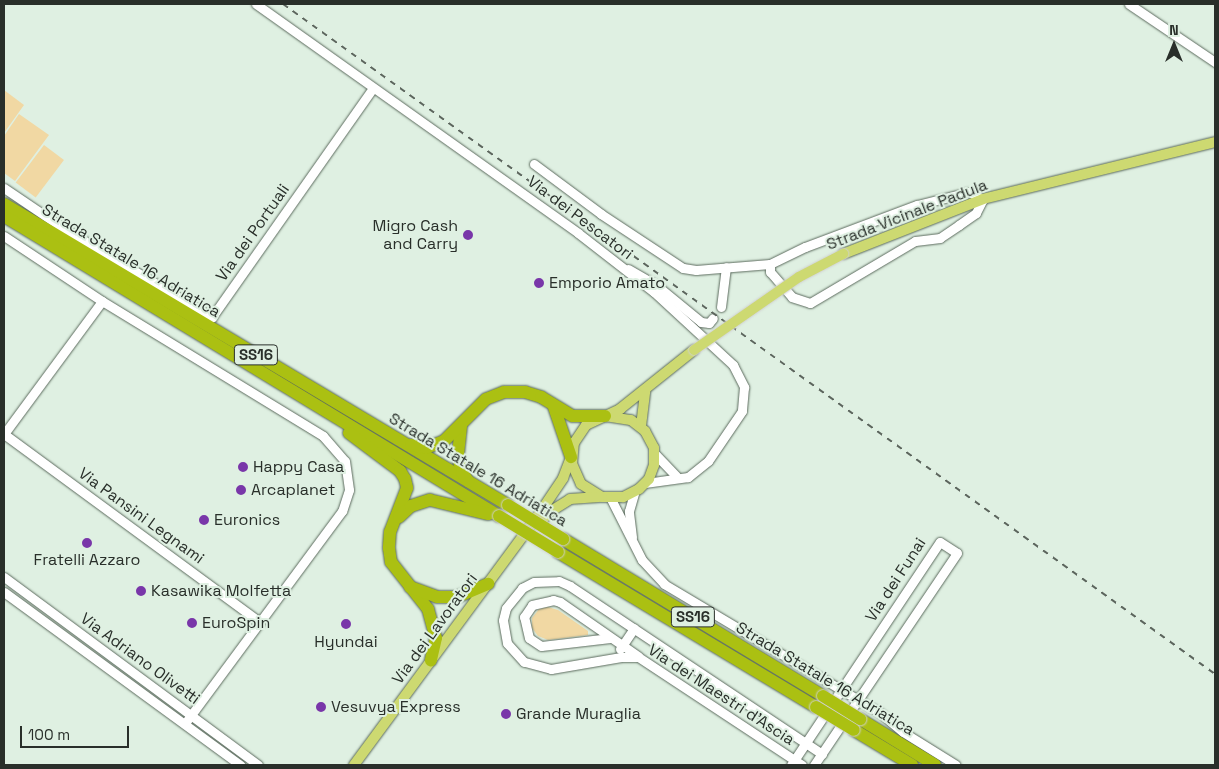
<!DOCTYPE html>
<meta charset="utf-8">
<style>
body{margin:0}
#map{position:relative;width:1219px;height:769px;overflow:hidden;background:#dff0e2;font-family:"Space Grotesk",sans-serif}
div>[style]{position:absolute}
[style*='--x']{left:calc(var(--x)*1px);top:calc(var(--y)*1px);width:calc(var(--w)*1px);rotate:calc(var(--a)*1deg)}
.green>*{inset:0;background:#f1d8a3;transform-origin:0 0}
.roads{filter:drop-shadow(0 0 1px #5c6b5e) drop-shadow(0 0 1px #5c6b5e)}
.minor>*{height:9px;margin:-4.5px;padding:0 4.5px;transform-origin:4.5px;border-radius:4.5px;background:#fff}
.major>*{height:10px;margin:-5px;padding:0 5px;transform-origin:5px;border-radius:5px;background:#cdd971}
.highway>*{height:12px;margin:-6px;padding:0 6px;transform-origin:6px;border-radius:6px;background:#abc012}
.rail>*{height:2px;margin-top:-1px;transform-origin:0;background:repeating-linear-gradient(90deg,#5c655d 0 6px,transparent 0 12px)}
.bridges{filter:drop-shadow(0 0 1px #d0d1d0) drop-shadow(0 0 1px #d0d1d0)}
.major-bridge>*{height:10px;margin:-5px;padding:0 5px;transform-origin:5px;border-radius:5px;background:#cdd971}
.highway-bridge>*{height:12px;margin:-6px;padding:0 6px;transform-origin:6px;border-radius:6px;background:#abc012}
.dots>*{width:14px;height:14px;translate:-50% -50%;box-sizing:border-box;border:2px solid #dff0e2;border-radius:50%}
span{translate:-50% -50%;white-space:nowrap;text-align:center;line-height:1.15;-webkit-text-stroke:4px #dff0e2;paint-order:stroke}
.shield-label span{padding:1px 4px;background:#dff0e2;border:1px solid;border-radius:4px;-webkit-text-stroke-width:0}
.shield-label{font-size:15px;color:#292f2a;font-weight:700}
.street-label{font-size:16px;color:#292f2a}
.poi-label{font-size:16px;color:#292f2a}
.right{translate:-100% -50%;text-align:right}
.left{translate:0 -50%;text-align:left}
.frame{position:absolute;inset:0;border:5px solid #292f2a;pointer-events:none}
.north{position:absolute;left:1149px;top:20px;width:50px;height:50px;-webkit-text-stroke:4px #dff0e2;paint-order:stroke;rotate:0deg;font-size:14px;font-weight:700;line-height:20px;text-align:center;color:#292f2a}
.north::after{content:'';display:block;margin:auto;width:18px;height:22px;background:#292f2a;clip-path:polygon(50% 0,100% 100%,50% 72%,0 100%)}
.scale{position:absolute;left:20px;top:726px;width:109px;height:22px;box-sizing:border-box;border:2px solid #292f2a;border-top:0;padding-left:6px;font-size:15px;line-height:18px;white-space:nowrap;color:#292f2a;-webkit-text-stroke:4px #dff0e2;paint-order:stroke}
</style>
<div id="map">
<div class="green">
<div style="clip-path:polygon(4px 90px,24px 105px,4px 133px)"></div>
<div style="clip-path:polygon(19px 114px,49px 135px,15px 181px,4px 173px,4px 136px)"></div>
<div style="left:44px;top:145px;width:25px;height:47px;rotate:37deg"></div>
<div style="clip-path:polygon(548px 607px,558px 610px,588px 631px,588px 635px,548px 640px,538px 636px,532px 628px,532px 618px,539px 609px)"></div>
</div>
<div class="roads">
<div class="minor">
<div style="--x:256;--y:4;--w:395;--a:35.4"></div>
<div style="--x:578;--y:233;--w:96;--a:37.8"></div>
<div style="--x:654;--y:292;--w:108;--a:42.7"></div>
<div style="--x:733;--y:365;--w:25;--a:63"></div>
<div style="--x:744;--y:387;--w:24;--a:95"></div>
<div style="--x:742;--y:411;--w:60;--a:124.2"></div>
<div style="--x:708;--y:461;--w:26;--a:141"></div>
<div style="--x:688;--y:477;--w:42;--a:171.9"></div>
<div style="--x:1129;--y:4;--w:104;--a:34"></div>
<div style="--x:534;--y:164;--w:84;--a:36.7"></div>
<div style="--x:601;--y:214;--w:98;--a:33.4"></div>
<div style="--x:683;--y:268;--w:13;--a:9"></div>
<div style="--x:696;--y:270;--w:74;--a:-4.6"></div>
<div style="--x:4;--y:188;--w:71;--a:34.1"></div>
<div style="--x:63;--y:228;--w:174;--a:30.9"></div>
<div style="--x:212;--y:317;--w:280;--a:-54.9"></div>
<div style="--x:969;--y:192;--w:16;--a:27"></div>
<div style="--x:983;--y:199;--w:16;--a:117"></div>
<div style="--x:976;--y:213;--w:21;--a:145"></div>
<div style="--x:959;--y:225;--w:23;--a:146"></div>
<div style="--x:940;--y:238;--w:25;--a:173"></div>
<div style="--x:915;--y:241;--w:122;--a:149.4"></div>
<div style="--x:810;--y:303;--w:19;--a:-162"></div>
<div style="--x:792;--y:297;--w:33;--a:-131"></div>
<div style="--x:770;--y:272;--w:8;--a:-90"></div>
<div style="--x:770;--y:264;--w:39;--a:-26"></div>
<div style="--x:805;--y:247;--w:120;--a:-20.6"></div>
<div style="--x:917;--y:205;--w:54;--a:-14"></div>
<div style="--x:4;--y:236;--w:118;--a:33.6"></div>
<div style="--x:102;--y:301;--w:259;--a:31.4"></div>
<div style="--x:323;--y:436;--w:33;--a:49"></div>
<div style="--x:345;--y:461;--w:29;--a:82"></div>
<div style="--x:349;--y:490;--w:22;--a:108"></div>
<div style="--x:342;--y:511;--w:264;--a:126.5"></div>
<div style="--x:628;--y:269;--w:32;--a:30"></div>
<div style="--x:656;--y:285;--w:58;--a:39.4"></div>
<div style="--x:701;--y:322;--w:8;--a:7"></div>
<div style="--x:709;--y:323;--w:6;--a:-51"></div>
<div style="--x:721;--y:307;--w:40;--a:-82.9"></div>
<div style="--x:4;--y:434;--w:318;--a:36.3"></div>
<div style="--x:4;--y:434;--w:165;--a:-53.6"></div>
<div style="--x:655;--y:454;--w:32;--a:46"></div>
<div style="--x:611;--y:499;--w:68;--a:63.1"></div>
<div style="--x:642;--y:560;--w:33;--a:47"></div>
<div style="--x:664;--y:584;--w:250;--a:30.8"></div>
<div style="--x:879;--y:712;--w:31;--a:40"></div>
<div style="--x:903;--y:732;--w:62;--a:31.9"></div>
<div style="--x:632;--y:537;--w:26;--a:-97"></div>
<div style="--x:629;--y:511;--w:19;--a:-74"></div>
<div style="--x:4;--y:577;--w:316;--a:36.5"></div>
<div style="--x:4;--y:592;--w:293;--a:36.2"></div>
<div style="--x:610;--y:638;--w:69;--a:173.4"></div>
<div style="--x:541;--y:646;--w:14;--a:-146"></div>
<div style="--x:529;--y:638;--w:22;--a:-103"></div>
<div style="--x:524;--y:617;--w:14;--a:-56"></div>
<div style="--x:532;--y:605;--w:22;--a:-13"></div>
<div style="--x:553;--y:600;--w:7;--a:16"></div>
<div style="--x:560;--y:602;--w:95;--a:34.7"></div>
<div style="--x:620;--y:649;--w:25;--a:-56"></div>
<div style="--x:791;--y:765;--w:268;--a:-56.3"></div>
<div style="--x:940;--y:542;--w:20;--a:33"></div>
<div style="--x:957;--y:553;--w:256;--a:124"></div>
<div style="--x:802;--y:765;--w:196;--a:-146.6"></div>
<div style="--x:638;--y:657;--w:17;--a:180"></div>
<div style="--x:621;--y:657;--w:71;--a:170.3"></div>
<div style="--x:551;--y:669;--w:28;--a:-165"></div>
<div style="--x:524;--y:662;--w:25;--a:-132"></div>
<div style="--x:507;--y:643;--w:23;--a:-100"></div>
<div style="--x:503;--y:620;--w:12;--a:-76"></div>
<div style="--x:506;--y:608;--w:26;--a:-51"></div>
<div style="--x:522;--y:588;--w:13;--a:-27"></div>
<div style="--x:534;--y:582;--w:25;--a:-2"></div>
<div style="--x:559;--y:581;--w:12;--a:24"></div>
<div style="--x:570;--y:586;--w:303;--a:33.7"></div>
</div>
<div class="major">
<div style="--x:843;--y:254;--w:150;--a:-21.4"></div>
<div style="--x:983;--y:199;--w:239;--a:-13.8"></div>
<div style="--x:605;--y:416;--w:26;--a:9"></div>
<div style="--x:631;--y:420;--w:18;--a:38"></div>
<div style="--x:645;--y:431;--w:19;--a:62"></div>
<div style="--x:654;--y:448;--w:17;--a:90"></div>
<div style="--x:654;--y:465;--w:15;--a:110"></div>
<div style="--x:649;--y:479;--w:14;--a:135"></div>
<div style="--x:639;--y:489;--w:18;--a:153"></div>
<div style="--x:623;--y:497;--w:21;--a:180"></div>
<div style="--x:602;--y:497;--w:25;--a:-148"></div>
<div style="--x:581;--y:484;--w:22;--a:-114"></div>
<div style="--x:572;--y:464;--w:21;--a:-85"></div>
<div style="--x:574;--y:443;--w:22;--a:-56"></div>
<div style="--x:586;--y:425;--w:38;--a:-25"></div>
<div style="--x:620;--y:409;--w:95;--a:-38.6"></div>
<div style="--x:641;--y:426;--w:35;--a:-83"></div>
<div style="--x:542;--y:521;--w:10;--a:-53"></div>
<div style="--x:548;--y:513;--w:26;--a:-32"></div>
<div style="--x:570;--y:499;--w:29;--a:-4"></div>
<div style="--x:354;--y:765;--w:315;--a:-53.6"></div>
<div style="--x:541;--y:511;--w:40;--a:-56"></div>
<div style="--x:563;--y:478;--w:22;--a:-69"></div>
</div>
<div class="highway">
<div style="--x:4;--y:204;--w:587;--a:30.85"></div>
<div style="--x:4;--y:216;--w:579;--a:31.22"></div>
<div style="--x:554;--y:407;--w:53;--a:71.2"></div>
<div style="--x:461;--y:426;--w:31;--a:96"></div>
<div style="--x:458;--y:457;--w:16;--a:75"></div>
<div style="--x:462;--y:472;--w:11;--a:56"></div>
<div style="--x:349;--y:433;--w:64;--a:36.7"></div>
<div style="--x:400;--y:471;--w:9;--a:58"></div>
<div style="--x:405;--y:479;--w:9;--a:77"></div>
<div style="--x:407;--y:488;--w:47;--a:111.1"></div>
<div style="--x:390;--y:532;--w:16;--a:94"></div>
<div style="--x:389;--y:548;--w:14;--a:82"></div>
<div style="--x:391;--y:562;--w:60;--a:51.8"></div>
<div style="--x:428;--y:609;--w:30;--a:75"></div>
<div style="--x:436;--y:638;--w:23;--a:103"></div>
<div style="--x:411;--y:445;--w:15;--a:11"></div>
<div style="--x:426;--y:448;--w:19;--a:-21"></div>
<div style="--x:444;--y:441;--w:59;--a:-45"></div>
<div style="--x:486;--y:399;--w:19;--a:-21"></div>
<div style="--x:504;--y:392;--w:21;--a:0"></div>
<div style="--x:525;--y:392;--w:17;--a:17"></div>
<div style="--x:541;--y:397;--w:37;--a:31"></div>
<div style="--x:573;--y:416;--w:32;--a:0"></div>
<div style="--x:399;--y:517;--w:16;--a:-43"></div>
<div style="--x:411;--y:506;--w:20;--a:-18"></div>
<div style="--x:430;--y:500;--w:60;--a:13.6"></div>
<div style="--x:563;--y:539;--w:304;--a:31.1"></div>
<div style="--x:558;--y:552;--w:301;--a:31"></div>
<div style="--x:410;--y:587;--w:29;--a:20"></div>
<div style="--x:437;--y:597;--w:20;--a:0"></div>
<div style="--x:457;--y:597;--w:34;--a:-23"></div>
<div style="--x:860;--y:719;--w:88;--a:31.5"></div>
<div style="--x:854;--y:730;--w:68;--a:31.1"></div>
</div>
</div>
<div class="rail">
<div style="--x:283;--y:4;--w:1148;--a:35.71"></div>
</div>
<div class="bridges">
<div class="major-bridge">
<div style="--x:694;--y:350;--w:128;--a:-34.8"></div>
<div style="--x:799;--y:277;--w:50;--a:-27.6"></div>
</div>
<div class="highway-bridge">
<div style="--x:508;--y:505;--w:65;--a:31.7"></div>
<div style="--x:499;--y:516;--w:69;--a:31.4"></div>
<div style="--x:823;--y:696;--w:44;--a:31.9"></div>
<div style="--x:816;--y:707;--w:44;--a:31.2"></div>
</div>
</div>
<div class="dots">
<div style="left:468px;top:235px;background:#7936a9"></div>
<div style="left:539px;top:283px;background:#7936a9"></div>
<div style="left:243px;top:467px;background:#7936a9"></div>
<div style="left:241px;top:490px;background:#7936a9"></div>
<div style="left:204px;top:520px;background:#7936a9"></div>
<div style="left:87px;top:543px;background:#7936a9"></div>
<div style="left:141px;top:591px;background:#7936a9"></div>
<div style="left:192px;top:623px;background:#7936a9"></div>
<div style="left:346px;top:624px;background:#7936a9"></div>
<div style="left:321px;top:707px;background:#7936a9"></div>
<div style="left:506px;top:714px;background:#7936a9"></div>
</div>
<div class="shield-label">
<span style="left:256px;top:355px">SS16</span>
<span style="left:693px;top:617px">SS16</span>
</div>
<div class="street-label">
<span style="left:907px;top:215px;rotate:-21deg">Strada Vicinale Padula</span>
<span style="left:580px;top:218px;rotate:37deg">Via dei Pescatori</span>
<span style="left:253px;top:233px;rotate:-55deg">Via dei Portuali</span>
<span style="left:131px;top:261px;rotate:31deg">Strada Statale 16 Adriatica</span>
<span style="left:478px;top:470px;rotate:31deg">Strada Statale 16 Adriatica</span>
<span style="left:141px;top:516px;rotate:36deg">Via Pansini Legnami</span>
<span style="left:896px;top:580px;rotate:-57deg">Via dei Funai</span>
<span style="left:435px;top:629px;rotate:-54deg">Via dei Lavoratori</span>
<span style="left:140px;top:659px;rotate:36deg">Via Adriano Olivetti</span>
<span style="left:825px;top:679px;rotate:31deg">Strada Statale 16 Adriatica</span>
<span style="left:721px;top:695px;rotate:33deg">Via dei Maestri d’Ascia</span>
</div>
<div class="poi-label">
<span class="right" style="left:458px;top:235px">Migro Cash<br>and Carry</span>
<span class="left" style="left:549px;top:283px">Emporio Amato</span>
<span class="left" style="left:253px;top:467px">Happy Casa</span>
<span class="left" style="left:251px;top:490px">Arcaplanet</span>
<span class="left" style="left:214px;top:520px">Euronics</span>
<span style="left:87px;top:560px">Fratelli Azzaro</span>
<span class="left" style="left:151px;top:591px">Kasawika Molfetta</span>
<span class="left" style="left:202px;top:623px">EuroSpin</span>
<span style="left:346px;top:642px">Hyundai</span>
<span class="left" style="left:331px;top:707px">Vesuvya Express</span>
<span class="left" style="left:516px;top:714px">Grande Muraglia</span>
</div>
<div class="frame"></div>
<div class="north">N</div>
<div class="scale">100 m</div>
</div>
